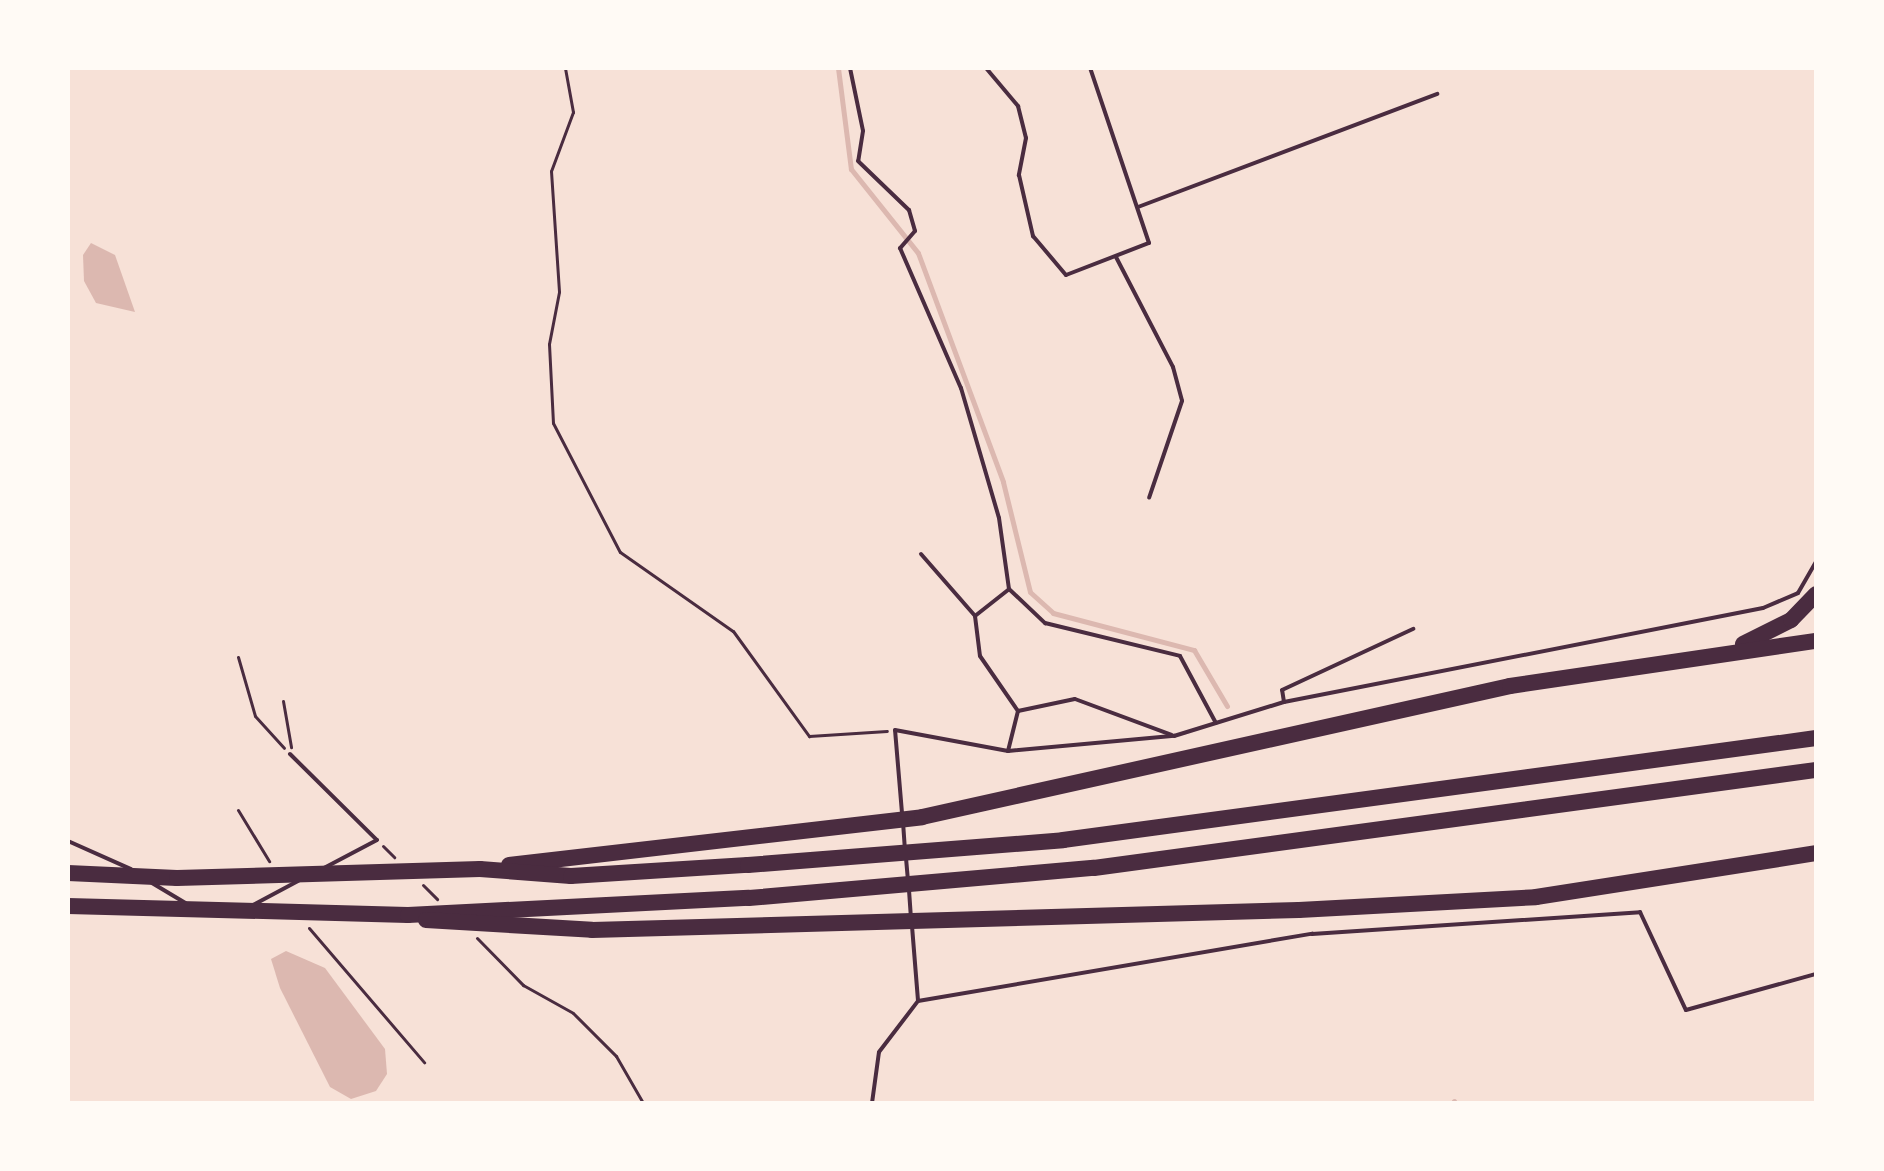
<!DOCTYPE html>
<style>
body{margin:0}
#map{position:relative;width:1884px;height:1171px;overflow:hidden;background:#f7e1d7;font-family:"Asap Condensed",sans-serif}
div>[style]{position:absolute}
[style*='--x']{left:calc(var(--x)*1px);top:calc(var(--y)*1px);width:calc(var(--w)*1px);rotate:calc(var(--a)*1deg)}
.water>*{inset:0;background:#dcb8b0}
.stream>*{height:5px;margin:-2.5px;padding:0 2.5px;transform-origin:2.5px;border-radius:2.5px;background:#dcb8b0}
.path>*{height:3px;margin:-1.5px;padding:0 1.5px;transform-origin:1.5px;border-radius:1.5px;background:#4a2c40}
.service>*{height:4px;margin:-2px;padding:0 2px;transform-origin:2px;border-radius:2px;background:#4a2c40}
.motorway>*{height:16px;margin:-8px;padding:0 8px;transform-origin:8px;border-radius:8px;background:#4a2c40}
span{translate:-50% -50%;white-space:nowrap;text-align:center;line-height:1.15;-webkit-text-stroke:7px #fffaf5;paint-order:stroke}
.frame{position:absolute;inset:0;border:70px solid #fffaf5;pointer-events:none}
</style>
<div id="map">
<div class="water">
<div style="clip-path:polygon(91px 243px,115px 255px,135px 312px,96px 303px,84px 281px,83px 255px)"></div>
<div style="clip-path:polygon(286px 951px,325px 968px,385px 1049px,387px 1074px,376px 1091px,351px 1099px,330px 1087px,280px 988px,271px 959px)"></div>
</div>
<div class="stream">
<div style="--x:838;--y:68;--w:102;--a:82.7"></div>
<div style="--x:851;--y:169;--w:107;--a:51.4"></div>
<div style="--x:918;--y:253;--w:244;--a:69.6"></div>
<div style="--x:1003;--y:482;--w:113;--a:76.2"></div>
<div style="--x:1030;--y:592;--w:31;--a:42"></div>
<div style="--x:1053;--y:613;--w:146;--a:14.7"></div>
<div style="--x:1194;--y:650;--w:65;--a:59.5"></div>
<div style="--x:1454;--y:1101;--w:2;--a:63"></div>
</div>
<div class="path">
<div style="--x:565;--y:68;--w:45;--a:79.7"></div>
<div style="--x:573;--y:112;--w:63;--a:110.4"></div>
<div style="--x:551;--y:171;--w:121;--a:86.2"></div>
<div style="--x:559;--y:292;--w:53;--a:100.9"></div>
<div style="--x:549;--y:344;--w:79;--a:87.1"></div>
<div style="--x:553;--y:423;--w:145;--a:62.6"></div>
<div style="--x:620;--y:552;--w:138;--a:35"></div>
<div style="--x:733;--y:631;--w:130;--a:54.1"></div>
<div style="--x:809;--y:736;--w:78;--a:-3.7"></div>
<div style="--x:238;--y:657;--w:61;--a:73.9"></div>
<div style="--x:255;--y:716;--w:43;--a:47.8"></div>
<div style="--x:283;--y:701;--w:47;--a:80.1"></div>
<div style="--x:238;--y:810;--w:60;--a:58.7"></div>
<div style="--x:383;--y:846;--w:16;--a:45"></div>
<div style="--x:423;--y:885;--w:20;--a:45"></div>
<div style="--x:309;--y:928;--w:177;--a:49.4"></div>
<div style="--x:477;--y:938;--w:66;--a:45.6"></div>
<div style="--x:523;--y:985;--w:57;--a:29.2"></div>
<div style="--x:573;--y:1013;--w:61;--a:45"></div>
<div style="--x:616;--y:1056;--w:54;--a:60.1"></div>
</div>
<div class="service">
<div style="--x:850;--y:68;--w:64;--a:78.3"></div>
<div style="--x:863;--y:131;--w:30;--a:99"></div>
<div style="--x:858;--y:161;--w:71;--a:43.9"></div>
<div style="--x:909;--y:210;--w:22;--a:74"></div>
<div style="--x:915;--y:231;--w:23;--a:131"></div>
<div style="--x:900;--y:248;--w:153;--a:66.5"></div>
<div style="--x:961;--y:388;--w:135;--a:73.7"></div>
<div style="--x:999;--y:518;--w:72;--a:82"></div>
<div style="--x:1009;--y:589;--w:50;--a:43.4"></div>
<div style="--x:1045;--y:623;--w:139;--a:13.7"></div>
<div style="--x:1180;--y:656;--w:76;--a:61.8"></div>
<div style="--x:986;--y:68;--w:50;--a:49.9"></div>
<div style="--x:1018;--y:106;--w:33;--a:76"></div>
<div style="--x:1026;--y:138;--w:38;--a:101"></div>
<div style="--x:1019;--y:175;--w:63;--a:77.1"></div>
<div style="--x:1033;--y:236;--w:51;--a:49.8"></div>
<div style="--x:1066;--y:275;--w:89;--a:-21.1"></div>
<div style="--x:1149;--y:243;--w:185;--a:-108.6"></div>
<div style="--x:1138;--y:207;--w:320;--a:-20.7"></div>
<div style="--x:1116;--y:257;--w:124;--a:62.6"></div>
<div style="--x:1173;--y:367;--w:35;--a:75"></div>
<div style="--x:1182;--y:401;--w:102;--a:108.8"></div>
<div style="--x:1816;--y:404;--w:41;--a:90"></div>
<div style="--x:921;--y:554;--w:82;--a:48.9"></div>
<div style="--x:1008;--y:590;--w:42;--a:141.8"></div>
<div style="--x:975;--y:616;--w:40;--a:82.9"></div>
<div style="--x:980;--y:656;--w:67;--a:55.4"></div>
<div style="--x:1018;--y:711;--w:58;--a:-11.9"></div>
<div style="--x:1075;--y:699;--w:103;--a:20.4"></div>
<div style="--x:1284;--y:702;--w:12;--a:-99"></div>
<div style="--x:1282;--y:690;--w:145;--a:-25"></div>
<div style="--x:1008;--y:751;--w:41;--a:-76"></div>
<div style="--x:290;--y:754;--w:122;--a:44.7"></div>
<div style="--x:377;--y:840;--w:60;--a:152.2"></div>
<div style="--x:902;--y:813;--w:83;--a:-94.8"></div>
<div style="--x:895;--y:730;--w:115;--a:10.5"></div>
<div style="--x:1008;--y:751;--w:167;--a:-5.2"></div>
<div style="--x:1174;--y:736;--w:115;--a:-17.2"></div>
<div style="--x:1284;--y:702;--w:488;--a:-11.1"></div>
<div style="--x:1763;--y:608;--w:38;--a:-23"></div>
<div style="--x:1798;--y:593;--w:36;--a:-60"></div>
<div style="--x:903;--y:822;--w:27;--a:86"></div>
<div style="--x:68;--y:841;--w:69;--a:24"></div>
<div style="--x:906;--y:858;--w:23;--a:85"></div>
<div style="--x:152;--y:883;--w:39;--a:31"></div>
<div style="--x:909;--y:890;--w:27;--a:86"></div>
<div style="--x:253;--y:905;--w:51;--a:-28.1"></div>
<div style="--x:912;--y:926;--w:75;--a:85.4"></div>
<div style="--x:872;--y:1103;--w:51;--a:-82.2"></div>
<div style="--x:879;--y:1052;--w:64;--a:-52.6"></div>
<div style="--x:918;--y:1001;--w:400;--a:-9.7"></div>
<div style="--x:1312;--y:934;--w:329;--a:-3.8"></div>
<div style="--x:1640;--y:912;--w:108;--a:64.9"></div>
<div style="--x:1686;--y:1010;--w:135;--a:-15.5"></div>
</div>
<div class="motorway">
<div style="--x:1743;--y:644;--w:54;--a:-26.6"></div>
<div style="--x:1791;--y:620;--w:36;--a:-46"></div>
<div style="--x:509;--y:865;--w:416;--a:-6.6"></div>
<div style="--x:922;--y:817;--w:602;--a:-12.56"></div>
<div style="--x:1510;--y:686;--w:309;--a:-8.4"></div>
<div style="--x:68;--y:873;--w:109;--a:2.6"></div>
<div style="--x:177;--y:878;--w:303;--a:-1.7"></div>
<div style="--x:480;--y:869;--w:91;--a:4.4"></div>
<div style="--x:571;--y:876;--w:177;--a:-3.6"></div>
<div style="--x:748;--y:865;--w:316;--a:-4.5"></div>
<div style="--x:1063;--y:840;--w:760;--a:-7.71"></div>
<div style="--x:68;--y:906;--w:340;--a:1.5"></div>
<div style="--x:408;--y:915;--w:341;--a:-2.9"></div>
<div style="--x:749;--y:898;--w:346;--a:-5"></div>
<div style="--x:1094;--y:868;--w:729;--a:-7.73"></div>
<div style="--x:426;--y:920;--w:166;--a:3.4"></div>
<div style="--x:592;--y:930;--w:707;--a:-1.62"></div>
<div style="--x:1299;--y:910;--w:237;--a:-3.1"></div>
<div style="--x:1536;--y:897;--w:283;--a:-8.9"></div>
</div>
<div class="frame"></div>
</div>
